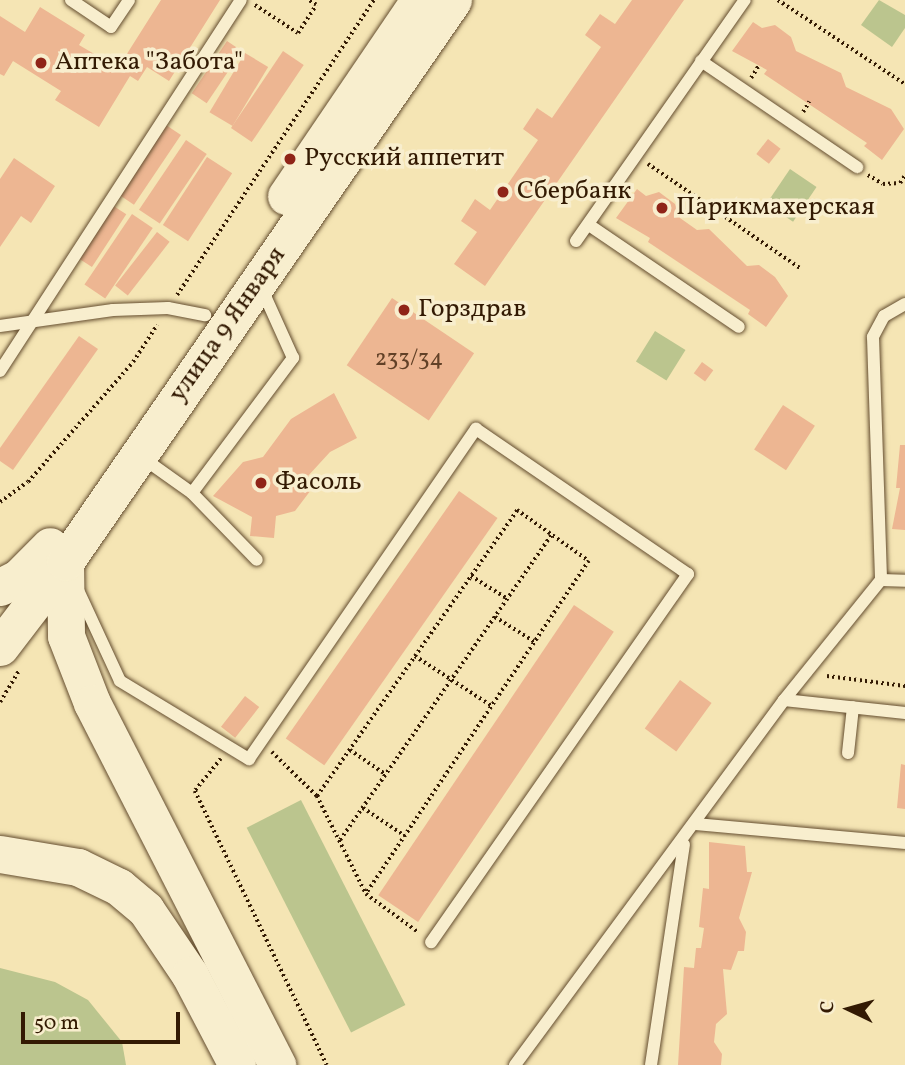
<!DOCTYPE html>
<meta charset="utf-8">
<style>
body{margin:0}
#map{position:relative;width:905px;height:1065px;overflow:hidden;background:#f5e5b4;font-family:Vollkorn,serif}
div>[style]{position:absolute}
[style*='--x']{left:calc(var(--x)*1px);top:calc(var(--y)*1px);width:calc(var(--w)*1px);rotate:calc(var(--a)*1deg)}
.green>*{inset:0;background:#bbc58e;transform-origin:0 0}
.building>*{inset:0;background:#edb692;transform-origin:0 0}
.path>*{height:3.5px;margin-top:-1.75px;transform-origin:0;background:repeating-linear-gradient(90deg,#331a03 0 2px,transparent 0 5.5px)}
.roads{filter:drop-shadow(0 0 2px #644d2f) drop-shadow(0 0 2px #644d2f)}
.service>*{height:12px;margin:-6px;padding:0 6px;transform-origin:6px;border-radius:6px;background:#f8eece}
.secondary>*{height:37px;margin:-18.5px;padding:0 18.5px;transform-origin:18.5px;border-radius:18.5px;background:#f8eece}
.dots>*{width:19px;height:19px;translate:-50% -50%;box-sizing:border-box;border:4px solid #f8eece;border-radius:50%}
span{translate:-50% -50%;white-space:nowrap;text-align:center;line-height:1.15;-webkit-text-stroke:7px #f8eece;paint-order:stroke}
.number-label{font-size:23px;color:#624127}
.number-label span{-webkit-text-stroke-width:0}
.poi-label{font-size:26px;color:#331a03}
.left{translate:0 -50%;text-align:left}
.street-label{font-size:26px;color:#331a03}
.north{position:absolute;left:814px;top:974px;width:70px;height:70px;-webkit-text-stroke:5px #f8eece;paint-order:stroke;rotate:275deg;font-size:19px;font-weight:700;line-height:28px;text-align:center;color:#331a03}
.north::after{content:'';display:block;margin:auto;width:24px;height:32px;background:#331a03;clip-path:polygon(50% 0,100% 100%,50% 72%,0 100%)}
.scale{position:absolute;left:21px;top:1012px;width:159px;height:32px;box-sizing:border-box;border:4px solid #331a03;border-top:0;padding-left:9px;font-size:21px;line-height:24px;white-space:nowrap;color:#331a03;-webkit-text-stroke:5px #f8eece;paint-order:stroke}
</style>
<div id="map">
<div class="green">
<div style="clip-path:polygon(879px 0,905px 15px,905px 28px,892px 47px,861px 25px)"></div>
<div style="left:790px;top:169px;width:32px;height:42px;rotate:34deg"></div>
<div style="left:655px;top:331px;width:36px;height:36px;rotate:32deg"></div>
<div style="left:301px;top:800px;width:230px;height:61px;rotate:63deg"></div>
<div style="clip-path:polygon(0 968px,55px 982px,88px 1000px,122px 1042px,126px 1065px,0 1065px)"></div>
</div>
<div class="building">
<div style="clip-path:polygon(161px 0,220px 0,169px 81px,147px 67px,138px 81px,130px 76px,99px 127px,55px 100px,61px 91px,13px 61px,4px 76px,0 74px,0 16px,25px 32px,40px 7px,85px 35px,79px 45px,118px 68px)"></div>
<div style="clip-path:polygon(632px 0,684px 0,485px 286px,454px 264px,477px 232px,461px 221px,475px 199px,490px 210px,538px 140px,523px 129px,537px 108px,552px 118px,601px 47px,585px 35px,600px 14px,615px 24px)"></div>
<div style="clip-path:polygon(753px 22px,762px 28px,775px 25px,791px 37px,796px 51px,841px 73px,846px 87px,891px 109px,904px 129px,882px 160px,864px 146px,867px 143px,764px 74px,767px 70px,732px 51px)"></div>
<div style="left:227px;top:41px;width:18px;height:63px;rotate:34deg"></div>
<div style="left:283px;top:51px;width:25px;height:93px;rotate:34deg"></div>
<div style="left:245px;top:53px;width:27px;height:69px;rotate:31deg"></div>
<div style="left:166px;top:125px;width:18px;height:84px;rotate:34deg"></div>
<div style="left:768px;top:139px;width:16px;height:19px;rotate:38deg"></div>
<div style="left:186px;top:140px;width:25px;height:84px;rotate:34deg"></div>
<div style="left:207px;top:157px;width:30px;height:81px;rotate:33deg"></div>
<div style="clip-path:polygon(14px 158px,55px 186px,31px 223px,21px 216px,0 247px,0 179px)"></div>
<div style="clip-path:polygon(637px 189px,646px 196px,659px 192px,675px 204px,680px 218px,697px 230px,709px 229px,747px 266px,759px 265px,775px 277px,788px 296px,766px 327px,748px 314px,750px 310px,648px 242px,650px 238px,616px 218px)"></div>
<div style="left:112px;top:205px;width:17px;height:63px;rotate:33deg"></div>
<div style="left:132px;top:214px;width:25px;height:85px;rotate:34deg"></div>
<div style="left:157px;top:232px;width:16px;height:68px;rotate:38deg"></div>
<div style="left:392px;top:298px;width:99px;height:81px;rotate:34deg"></div>
<div style="clip-path:polygon(79px 336px,98px 349px,13px 470px,0 461px,0 448px)"></div>
<div style="left:702px;top:362px;width:14px;height:14px;rotate:36deg"></div>
<div style="clip-path:polygon(334px 393px,357px 438px,330px 452px,308px 476px,317px 482px,295px 511px,276px 516px,274px 538px,250px 536px,252px 517px,213px 496px,243px 462px,263px 457px,291px 419px)"></div>
<div style="left:783px;top:405px;width:38px;height:53px;rotate:33deg"></div>
<div style="clip-path:polygon(900px 445px,905px 445px,905px 530px,892px 529px,900px 488px,896px 488px)"></div>
<div style="left:459px;top:491px;width:47px;height:302px;rotate:35deg"></div>
<div style="left:574px;top:605px;width:48px;height:350px;rotate:34deg"></div>
<div style="left:680px;top:680px;width:39px;height:60px;rotate:36deg"></div>
<div style="left:245px;top:696px;width:18px;height:39px;rotate:38deg"></div>
<div style="clip-path:polygon(901px 764px,905px 765px,905px 809px,897px 808px)"></div>
<div style="clip-path:polygon(709px 842px,745px 846px,747px 872px,752px 872px,739px 918px,746px 932px,744px 951px,738px 951px,731px 970px,723px 969px,727px 1014px,716px 1024px,714px 1042px,722px 1054px,721px 1065px,678px 1065px,684px 967px,694px 968px,696px 948px,701px 948px,704px 928px,699px 927px,703px 888px,709px 889px)"></div>
</div>
<div class="path">
<div style="--x:778;--y:0;--w:152;--a:33.5"></div>
<div style="--x:255;--y:5;--w:51;--a:33.1"></div>
<div style="--x:298;--y:33;--w:33;--a:-57"></div>
<div style="--x:316;--y:5;--w:9;--a:-148"></div>
<div style="--x:751;--y:78;--w:15;--a:-58"></div>
<div style="--x:803;--y:112;--w:12;--a:-59"></div>
<div style="--x:648;--y:164;--w:184;--a:34.4"></div>
<div style="--x:868;--y:175;--w:17;--a:31"></div>
<div style="--x:883;--y:184;--w:17;--a:-3"></div>
<div style="--x:900;--y:183;--w:9;--a:-58"></div>
<div style="--x:177;--y:295;--w:355;--a:-56.3"></div>
<div style="--x:0;--y:502;--w:34;--a:-36"></div>
<div style="--x:28;--y:482;--w:159;--a:-48.8"></div>
<div style="--x:133;--y:362;--w:44;--a:-57"></div>
<div style="--x:471;--y:576;--w:44;--a:31.9"></div>
<div style="--x:495;--y:617;--w:47;--a:32"></div>
<div style="--x:415;--y:656;--w:92;--a:33"></div>
<div style="--x:827;--y:676;--w:79;--a:7.3"></div>
<div style="--x:0;--y:702;--w:37;--a:-59"></div>
<div style="--x:350;--y:750;--w:42;--a:34.4"></div>
<div style="--x:272;--y:752;--w:63;--a:44.4"></div>
<div style="--x:317;--y:796;--w:110;--a:63.4"></div>
<div style="--x:366;--y:894;--w:64;--a:36.2"></div>
<div style="--x:221;--y:759;--w:41;--a:129.1"></div>
<div style="--x:195;--y:791;--w:304;--a:64.3"></div>
<div style="--x:317;--y:796;--w:349;--a:-55"></div>
<div style="--x:517;--y:510;--w:88;--a:35.3"></div>
<div style="--x:589;--y:561;--w:401;--a:123.8"></div>
<div style="--x:363;--y:808;--w:50;--a:33.7"></div>
<div style="--x:340;--y:840;--w:372;--a:-55.3"></div>
</div>
<div class="roads">
<div class="service">
<div style="--x:71;--y:0;--w:48;--a:34"></div>
<div style="--x:111;--y:27;--w:32;--a:-56"></div>
<div style="--x:701;--y:61;--w:189;--a:34.2"></div>
<div style="--x:589;--y:225;--w:181;--a:34.2"></div>
<div style="--x:576;--y:241;--w:294;--a:-55"></div>
<div style="--x:905;--y:304;--w:24;--a:150"></div>
<div style="--x:884;--y:316;--w:24;--a:118"></div>
<div style="--x:873;--y:337;--w:243;--a:88.1"></div>
<div style="--x:881;--y:580;--w:24;--a:2"></div>
<div style="--x:0;--y:326;--w:114;--a:-8.1"></div>
<div style="--x:113;--y:310;--w:55;--a:-2.1"></div>
<div style="--x:168;--y:308;--w:38;--a:11"></div>
<div style="--x:0;--y:371;--w:442;--a:-57"></div>
<div style="--x:140;--y:456;--w:64;--a:35.4"></div>
<div style="--x:192;--y:493;--w:93;--a:45.9"></div>
<div style="--x:192;--y:493;--w:169;--a:-53.2"></div>
<div style="--x:293;--y:358;--w:80;--a:-114.3"></div>
<div style="--x:77;--y:588;--w:102;--a:65.2"></div>
<div style="--x:120;--y:681;--w:151;--a:31.2"></div>
<div style="--x:249;--y:759;--w:401;--a:-55.5"></div>
<div style="--x:476;--y:429;--w:257;--a:34.4"></div>
<div style="--x:688;--y:574;--w:449;--a:124.9"></div>
<div style="--x:784;--y:700;--w:122;--a:6.1"></div>
<div style="--x:848;--y:753;--w:46;--a:-83.8"></div>
<div style="--x:696;--y:824;--w:210;--a:5.2"></div>
<div style="--x:515;--y:1065;--w:453;--a:-53.6"></div>
<div style="--x:784;--y:700;--w:154;--a:-51.1"></div>
<div style="--x:651;--y:1065;--w:223;--a:-81.5"></div>
</div>
<div class="secondary">
<div style="--x:286;--y:196;--w:237;--a:-55.8"></div>
<div style="--x:65;--y:562;--w:74;--a:89.2"></div>
<div style="--x:66;--y:636;--w:72;--a:68.8"></div>
<div style="--x:92;--y:703;--w:407;--a:62.9"></div>
<div style="--x:0;--y:587;--w:20;--a:-27"></div>
<div style="--x:18;--y:578;--w:45;--a:-45"></div>
<div style="--x:0;--y:647;--w:107;--a:-52.6"></div>
<div style="--x:65;--y:562;--w:683;--a:-55.38"></div>
<div style="--x:0;--y:854;--w:79;--a:9.5"></div>
<div style="--x:78;--y:867;--w:46;--a:26"></div>
<div style="--x:119;--y:887;--w:35;--a:40"></div>
<div style="--x:146;--y:910;--w:78;--a:55.9"></div>
<div style="--x:190;--y:975;--w:102;--a:62.4"></div>
</div>
</div>
<div class="dots">
<div style="left:41px;top:63px;background:#8f2418"></div>
<div style="left:290px;top:159px;background:#8f2418"></div>
<div style="left:503px;top:192px;background:#8f2418"></div>
<div style="left:662px;top:208px;background:#8f2418"></div>
<div style="left:404px;top:310px;background:#8f2418"></div>
<div style="left:261px;top:483px;background:#8f2418"></div>
</div>
<div class="number-label">
<span style="left:409px;top:359px">233/34</span>
</div>
<div class="poi-label">
<span class="left" style="left:55px;top:63px">Аптека "Забота"</span>
<span class="left" style="left:304px;top:159px">Русский аппетит</span>
<span class="left" style="left:517px;top:192px">Сбербанк</span>
<span class="left" style="left:676px;top:208px">Парикмахерская</span>
<span class="left" style="left:418px;top:310px">Горздрав</span>
<span class="left" style="left:275px;top:483px">Фасоль</span>
</div>
<div class="street-label">
<span style="left:228px;top:325px;rotate:-55deg">улица 9 Января</span>
</div>
<div class="north">С</div>
<div class="scale">50 m</div>
</div>
